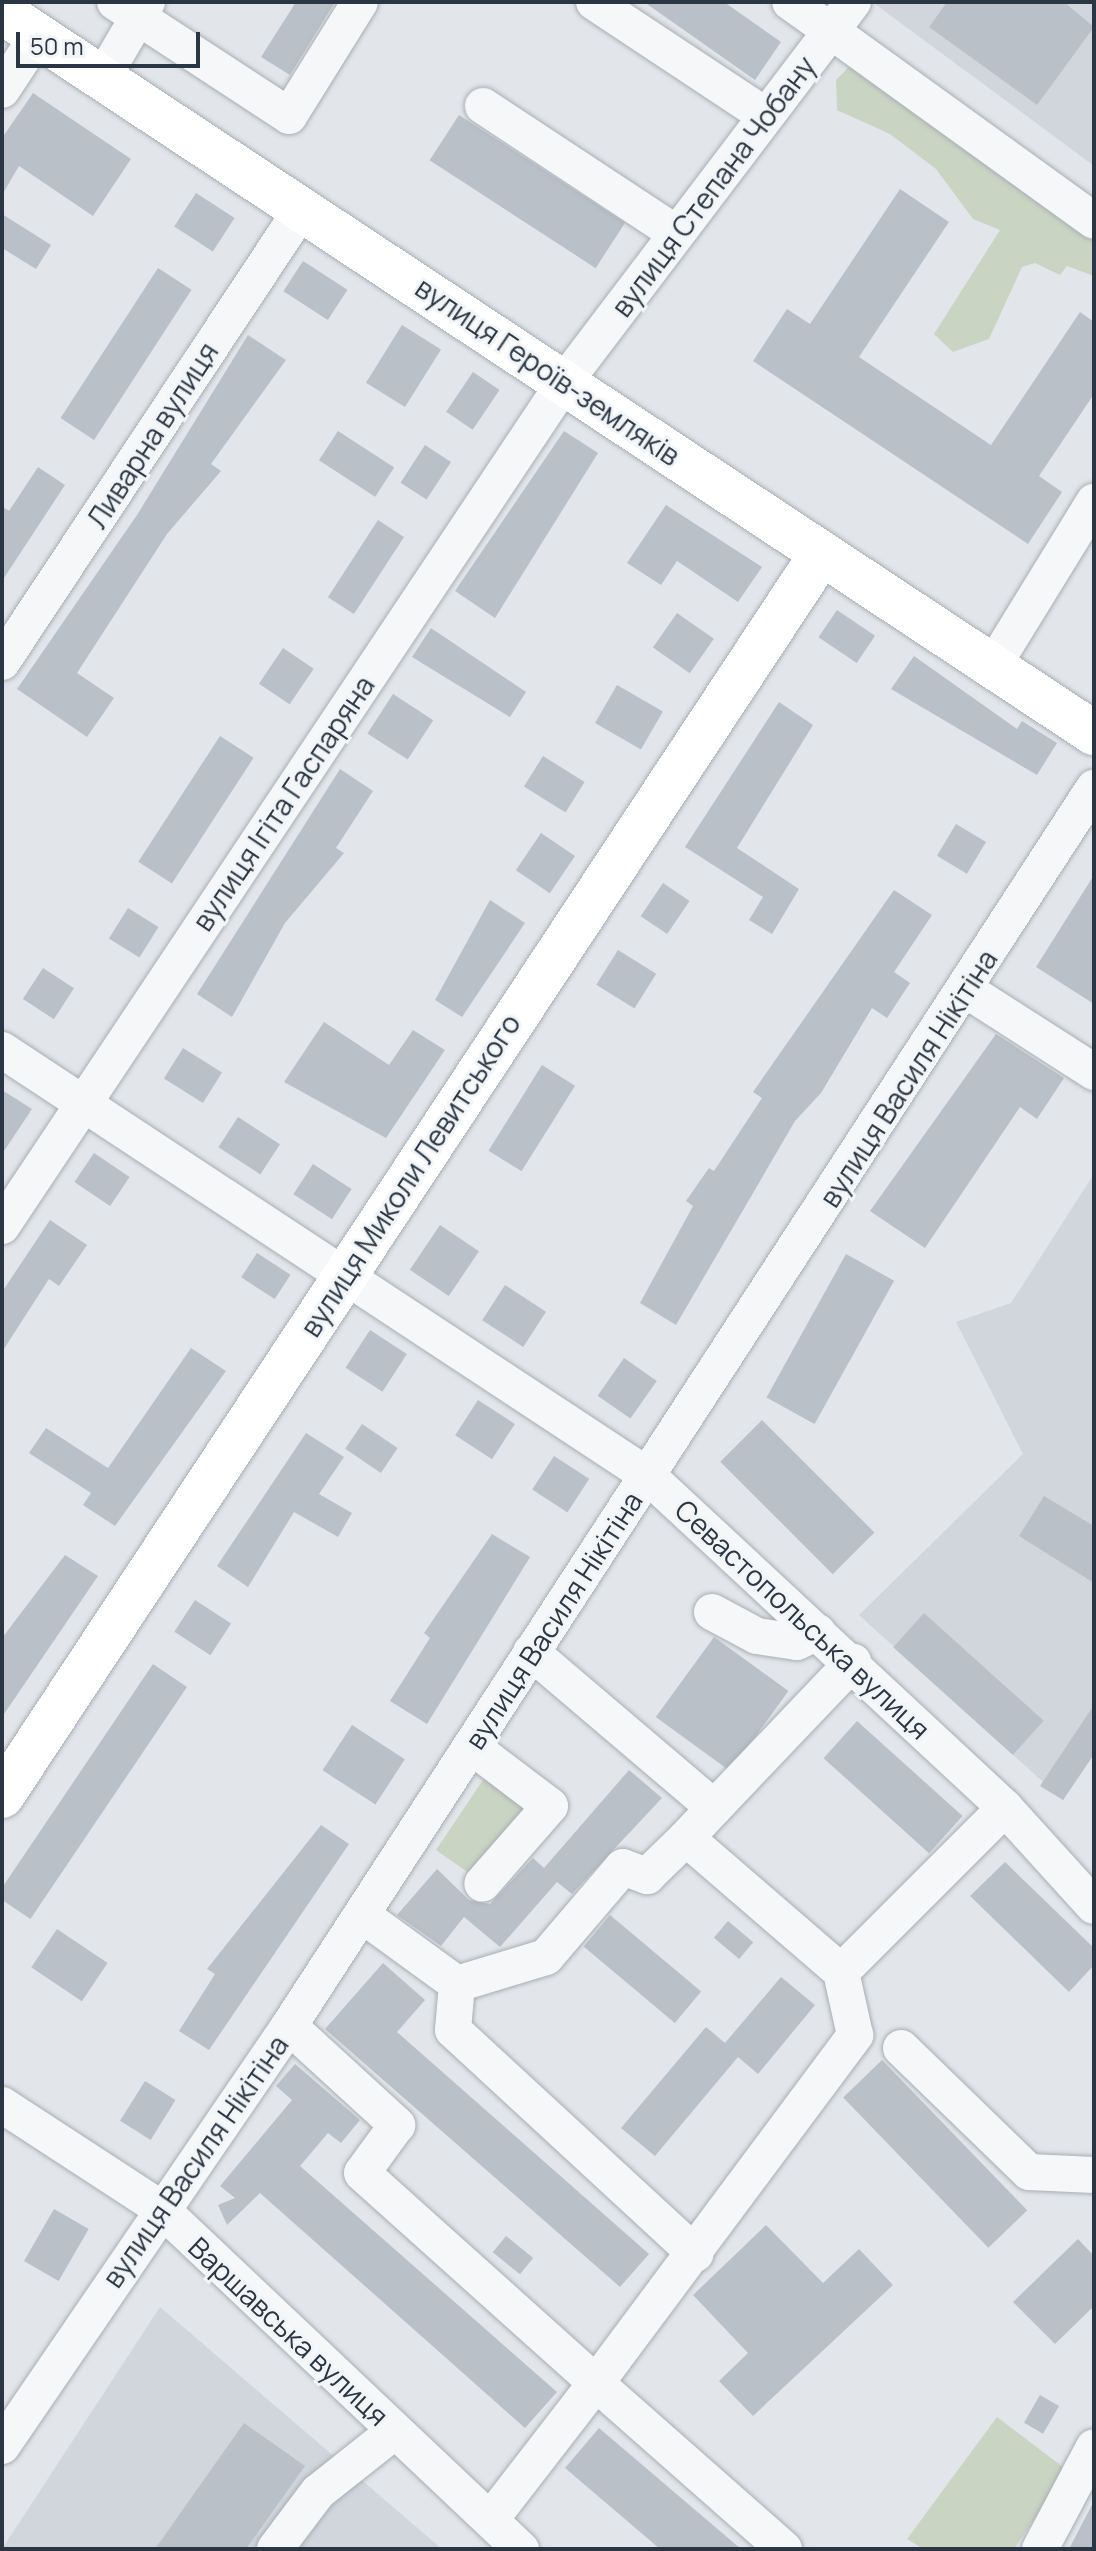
<!DOCTYPE html>
<meta charset="utf-8">
<style>
body{margin:0}
#map{position:relative;width:1096px;height:2551px;overflow:hidden;background:#e2e6ea;font-family:Manrope,sans-serif}
div>[style]{position:absolute}
[style*='--x']{left:calc(var(--x)*1px);top:calc(var(--y)*1px);width:calc(var(--w)*1px);rotate:calc(var(--a)*1deg)}
.built>*{inset:0;background:#d0d6dc}
.green>*{inset:0;background:#c9d4c3}
.building>*{inset:0;background:#b9c0c8;transform-origin:0 0}
.roads{filter:drop-shadow(0 0 2px #a7aeb5) drop-shadow(0 0 2px #a7aeb5)}
.minor>*{height:36px;margin:-18px;padding:0 18px;transform-origin:18px;border-radius:18px;background:#f5f7f9}
.major>*{height:44px;margin:-22px;padding:0 22px;transform-origin:22px;border-radius:22px;background:#fff}
span{translate:-50% -50%;white-space:nowrap;text-align:center;line-height:1.15;-webkit-text-stroke:6px #f2f5f8;paint-order:stroke}
.street-label{font-size:28px;color:#2a3643}
.frame{position:absolute;inset:0;border:4px solid #2a3643;pointer-events:none}
.scale{position:absolute;left:16px;top:32px;width:184px;height:36px;box-sizing:border-box;border:4px solid #2a3643;border-top:0;padding-left:10px;font-size:24px;line-height:28px;white-space:nowrap;color:#2a3643;-webkit-text-stroke:6px #f2f5f8;paint-order:stroke}
</style>
<div id="map">
<div class="built">
<div style="clip-path:polygon(872px 2px,1094px 2px,1094px 166px,1024px 114px)"></div>
<div style="clip-path:polygon(1094px 1174px,1094px 1755px,1063px 1800px,859px 1615px,1023px 1454px,956px 1322px,1011px 1303px)"></div>
<div style="clip-path:polygon(160px 2307px,442px 2549px,2px 2549px)"></div>
</div>
<div class="green">
<div style="clip-path:polygon(852px 64px,1094px 231px,1094px 276px,1067px 266px,1060px 275px,1035px 263px,1022px 267px,989px 339px,953px 352px,934px 334px,1000px 230px,973px 219px,936px 169px,890px 134px,837px 110px,836px 80px)"></div>
<div style="clip-path:polygon(489px 1771px,531px 1808px,473px 1876px,436px 1850px)"></div>
<div style="clip-path:polygon(997px 2417px,1067px 2470px,1014px 2549px,923px 2549px,907px 2539px)"></div>
</div>
<div class="building">
<div style="clip-path:polygon(296px 2px,335px 2px,290px 75px,261px 57px)"></div>
<div style="clip-path:polygon(644px 2px,724px 2px,781px 42px,755px 80px)"></div>
<div style="clip-path:polygon(947px 2px,1064px 2px,1094px 27px,1037px 105px,929px 27px)"></div>
<div style="clip-path:polygon(33px 93px,131px 159px,93px 216px,19px 166px,2px 195px,2px 138px)"></div>
<div style="left:459px;top:115px;width:198px;height:54px;rotate:33deg"></div>
<div style="clip-path:polygon(900px 189px,949px 222px,859px 357px,991px 445px,1080px 312px,1094px 322px,1094px 394px,1039px 476px,1062px 492px,1028px 544px,753px 361px,787px 309px,810px 324px)"></div>
<div style="left:196px;top:193px;width:46px;height:40px;rotate:33deg"></div>
<div style="clip-path:polygon(2px 214px,51px 245px,36px 269px,2px 248px)"></div>
<div style="left:303px;top:261px;width:53px;height:36px;rotate:33deg"></div>
<div style="left:158px;top:268px;width:40px;height:179px;rotate:33deg"></div>
<div style="left:402px;top:325px;width:46px;height:68px;rotate:32deg"></div>
<div style="clip-path:polygon(248px 335px,286px 360px,211px 464px,221px 471px,167px 534px,77px 673px,114px 698px,87px 737px,17px 689px,137px 515px)"></div>
<div style="left:473px;top:372px;width:32px;height:48px;rotate:34deg"></div>
<div style="left:338px;top:431px;width:67px;height:35px;rotate:33deg"></div>
<div style="clip-path:polygon(564px 431px,598px 453px,495px 618px,455px 591px)"></div>
<div style="left:425px;top:445px;width:31px;height:45px;rotate:33deg"></div>
<div style="clip-path:polygon(38px 467px,65px 485px,2px 581px,2px 506px,9px 511px)"></div>
<div style="clip-path:polygon(666px 505px,762px 567px,738px 602px,677px 561px,661px 585px,627px 563px)"></div>
<div style="left:378px;top:520px;width:31px;height:92px;rotate:33deg"></div>
<div style="left:837px;top:610px;width:46px;height:33px;rotate:34deg"></div>
<div style="left:677px;top:613px;width:45px;height:42px;rotate:35deg"></div>
<div style="clip-path:polygon(431px 628px,526px 692px,510px 717px,412px 657px)"></div>
<div style="left:283px;top:648px;width:37px;height:43px;rotate:34deg"></div>
<div style="clip-path:polygon(914px 656px,1017px 729px,1022px 721px,1057px 743px,1037px 775px,891px 689px)"></div>
<div style="left:617px;top:685px;width:53px;height:44px;rotate:30deg"></div>
<div style="left:393px;top:694px;width:48px;height:47px;rotate:33deg"></div>
<div style="clip-path:polygon(779px 702px,813px 725px,737px 848px,799px 889px,772px 934px,749px 920px,763px 897px,685px 847px)"></div>
<div style="left:220px;top:736px;width:40px;height:150px;rotate:33deg"></div>
<div style="left:543px;top:756px;width:49px;height:36px;rotate:32deg"></div>
<div style="clip-path:polygon(340px 769px,373px 791px,336px 848px,344px 853px,285px 923px,232px 1017px,197px 994px)"></div>
<div style="left:956px;top:824px;width:35px;height:37px;rotate:31deg"></div>
<div style="left:541px;top:833px;width:41px;height:45px;rotate:34deg"></div>
<div style="clip-path:polygon(1094px 875px,1094px 1004px,1036px 967px)"></div>
<div style="left:663px;top:883px;width:32px;height:40px;rotate:34deg"></div>
<div style="clip-path:polygon(894px 890px,932px 915px,894px 972px,910px 983px,887px 1018px,872px 1008px,821px 1093px,795px 1121px,676px 1325px,640px 1303px,693px 1206px,686px 1201px,709px 1168px,714px 1171px,762px 1098px,753px 1092px)"></div>
<div style="clip-path:polygon(490px 900px,525px 923px,462px 1017px,435px 1000px)"></div>
<div style="left:128px;top:908px;width:36px;height:36px;rotate:32deg"></div>
<div style="left:618px;top:950px;width:45px;height:41px;rotate:32deg"></div>
<div style="left:43px;top:968px;width:37px;height:37px;rotate:33deg"></div>
<div style="clip-path:polygon(324px 1022px,389px 1065px,413px 1030px,445px 1050px,386px 1138px,284px 1082px)"></div>
<div style="clip-path:polygon(996px 1034px,1064px 1078px,1037px 1119px,1020px 1107px,925px 1248px,870px 1211px)"></div>
<div style="left:183px;top:1048px;width:46px;height:36px;rotate:32deg"></div>
<div style="left:542px;top:1065px;width:39px;height:101px;rotate:32deg"></div>
<div style="clip-path:polygon(2px 1090px,32px 1109px,2px 1154px)"></div>
<div style="left:238px;top:1117px;width:50px;height:36px;rotate:33deg"></div>
<div style="left:94px;top:1153px;width:43px;height:35px;rotate:34deg"></div>
<div style="left:313px;top:1164px;width:46px;height:36px;rotate:33deg"></div>
<div style="clip-path:polygon(50px 1220px,87px 1245px,59px 1286px,49px 1279px,2px 1352px,2px 1292px)"></div>
<div style="left:440px;top:1225px;width:47px;height:54px;rotate:34deg"></div>
<div style="left:257px;top:1253px;width:40px;height:29px;rotate:33deg"></div>
<div style="left:846px;top:1254px;width:55px;height:164px;rotate:29deg"></div>
<div style="left:505px;top:1285px;width:49px;height:42px;rotate:33deg"></div>
<div style="left:370px;top:1330px;width:44px;height:45px;rotate:33deg"></div>
<div style="clip-path:polygon(191px 1348px,226px 1371px,115px 1526px,83px 1505px,91px 1493px,29px 1453px,46px 1428px,108px 1468px)"></div>
<div style="left:624px;top:1358px;width:40px;height:46px;rotate:35deg"></div>
<div style="left:478px;top:1400px;width:44px;height:42px;rotate:33deg"></div>
<div style="left:762px;top:1420px;width:159px;height:59px;rotate:45deg"></div>
<div style="left:362px;top:1424px;width:43px;height:30px;rotate:34deg"></div>
<div style="clip-path:polygon(306px 1433px,344px 1457px,319px 1494px,352px 1513px,338px 1537px,294px 1512px,248px 1587px,217px 1566px)"></div>
<div style="left:554px;top:1456px;width:42px;height:40px;rotate:33deg"></div>
<div style="clip-path:polygon(1044px 1496px,1094px 1526px,1094px 1583px,1019px 1536px)"></div>
<div style="clip-path:polygon(492px 1534px,530px 1557px,427px 1724px,390px 1701px,430px 1638px,424px 1633px)"></div>
<div style="clip-path:polygon(65px 1555px,98px 1576px,2px 1717px,2px 1638px)"></div>
<div style="left:195px;top:1600px;width:43px;height:38px;rotate:33deg"></div>
<div style="left:924px;top:1613px;width:161px;height:46px;rotate:42deg"></div>
<div style="left:714px;top:1637px;width:92px;height:99px;rotate:36deg"></div>
<div style="left:153px;top:1664px;width:41px;height:280px;rotate:34deg"></div>
<div style="clip-path:polygon(1094px 1705px,1094px 1754px,1063px 1800px,1040px 1786px)"></div>
<div style="left:857px;top:1721px;width:142px;height:50px;rotate:42deg"></div>
<div style="left:352px;top:1725px;width:63px;height:54px;rotate:33deg"></div>
<div style="clip-path:polygon(629px 1770px,662px 1798px,572px 1894px,557px 1882px,500px 1947px,464px 1917px,441px 1946px,397px 1915px,437px 1869px,469px 1900px,490px 1904px,533px 1858px,544px 1868px)"></div>
<div style="clip-path:polygon(321px 1825px,349px 1844px,209px 2050px,179px 2031px,215px 1974px,207px 1969px)"></div>
<div style="clip-path:polygon(1005px 1862px,1094px 1948px,1094px 1965px,1069px 1992px,970px 1896px)"></div>
<div style="left:610px;top:1915px;width:119px;height:41px;rotate:40deg"></div>
<div style="left:728px;top:1921px;width:33px;height:22px;rotate:40deg"></div>
<div style="left:57px;top:1929px;width:61px;height:46px;rotate:34deg"></div>
<div style="clip-path:polygon(383px 1963px,425px 2000px,397px 2032px,649px 2254px,620px 2287px,325px 2029px)"></div>
<div style="clip-path:polygon(781px 1977px,815px 2005px,758px 2074px,738px 2057px,655px 2156px,621px 2128px,706px 2027px,725px 2043px)"></div>
<div style="left:882px;top:2060px;width:209px;height:54px;rotate:46deg"></div>
<div style="clip-path:polygon(295px 2064px,360px 2120px,341px 2143px,328px 2133px,300px 2166px,557px 2392px,525px 2428px,260px 2193px,227px 2225px,218px 2205px,235px 2198px,220px 2186px,292px 2100px,276px 2086px)"></div>
<div style="left:145px;top:2081px;width:36px;height:47px;rotate:32deg"></div>
<div style="left:54px;top:2209px;width:40px;height:60px;rotate:30deg"></div>
<div style="clip-path:polygon(766px 2225px,823px 2283px,859px 2249px,893px 2285px,753px 2416px,719px 2381px,748px 2353px,693px 2295px)"></div>
<div style="left:506px;top:2236px;width:35px;height:21px;rotate:39deg"></div>
<div style="clip-path:polygon(1078px 2239px,1094px 2256px,1094px 2306px,1055px 2344px,1013px 2302px)"></div>
<div style="left:1040px;top:2395px;width:22px;height:32px;rotate:30deg"></div>
<div style="clip-path:polygon(244px 2423px,305px 2466px,246px 2549px,155px 2549px)"></div>
<div style="clip-path:polygon(599px 2428px,741px 2549px,660px 2549px,565px 2468px)"></div>
<div style="clip-path:polygon(1094px 2501px,1094px 2549px,1069px 2549px)"></div>
</div>
<div class="roads">
<div class="minor">
<div style="--x:115;--y:2;--w:208;--a:33.2"></div>
<div style="--x:289;--y:116;--w:134;--a:-58.1"></div>
<div style="--x:594;--y:2;--w:206;--a:33.5"></div>
<div style="--x:853;--y:2;--w:36;--a:127"></div>
<div style="--x:831;--y:31;--w:324;--a:35.8"></div>
<div style="--x:103;--y:77;--w:87;--a:-59.6"></div>
<div style="--x:2;--y:90;--w:66;--a:-56.8"></div>
<div style="--x:483;--y:106;--w:232;--a:33.4"></div>
<div style="--x:2;--y:662;--w:543;--a:-56.49"></div>
<div style="--x:993;--y:666;--w:193;--a:-58.4"></div>
<div style="--x:968;--y:991;--w:150;--a:32.7"></div>
<div style="--x:2;--y:1050;--w:772;--a:33.38"></div>
<div style="--x:647;--y:1475;--w:489;--a:42.9"></div>
<div style="--x:1005;--y:1808;--w:132;--a:47.8"></div>
<div style="--x:2;--y:1226;--w:1017;--a:-56.31"></div>
<div style="--x:566;--y:380;--w:438;--a:-52.8"></div>
<div style="--x:831;--y:31;--w:50;--a:-144.7"></div>
<div style="--x:712;--y:1612;--w:51;--a:28.1"></div>
<div style="--x:757;--y:1636;--w:40;--a:8.5"></div>
<div style="--x:797;--y:1642;--w:23;--a:-25"></div>
<div style="--x:531;--y:1652;--w:240;--a:40.4"></div>
<div style="--x:714;--y:1808;--w:41;--a:133"></div>
<div style="--x:471;--y:1746;--w:99;--a:37.2"></div>
<div style="--x:550;--y:1806;--w:103;--a:131.1"></div>
<div style="--x:714;--y:1808;--w:202;--a:-46.4"></div>
<div style="--x:362;--y:1915;--w:117;--a:36"></div>
<div style="--x:457;--y:1984;--w:46;--a:95"></div>
<div style="--x:453;--y:2030;--w:330;--a:42.7"></div>
<div style="--x:457;--y:1984;--w:93;--a:-16.9"></div>
<div style="--x:546;--y:1957;--w:118;--a:-49.5"></div>
<div style="--x:623;--y:1867;--w:26;--a:21"></div>
<div style="--x:647;--y:1876;--w:54;--a:-44.3"></div>
<div style="--x:686;--y:1838;--w:205;--a:40.8"></div>
<div style="--x:289;--y:2026;--w:147;--a:42.5"></div>
<div style="--x:397;--y:2125;--w:59;--a:126.1"></div>
<div style="--x:362;--y:2173;--w:314;--a:41.9"></div>
<div style="--x:596;--y:2383;--w:173;--a:127.7"></div>
<div style="--x:901;--y:2048;--w:178;--a:44.1"></div>
<div style="--x:1029;--y:2172;--w:65;--a:2.6"></div>
<div style="--x:2;--y:2105;--w:189;--a:33.1"></div>
<div style="--x:160;--y:2208;--w:497;--a:43.4"></div>
<div style="--x:2;--y:2446;--w:509;--a:-55.65"></div>
<div style="--x:289;--y:2026;--w:1477;--a:-56.97"></div>
<div style="--x:275;--y:2549;--w:71;--a:-53"></div>
<div style="--x:318;--y:2492;--w:98;--a:-38.4"></div>
<div style="--x:784;--y:2549;--w:251;--a:-138.6"></div>
<div style="--x:596;--y:2383;--w:434;--a:-53.3"></div>
<div style="--x:855;--y:2035;--w:65;--a:-102.5"></div>
<div style="--x:841;--y:1972;--w:232;--a:-45"></div>
<div style="--x:1040;--y:2549;--w:115;--a:-62.1"></div>
</div>
<div class="major">
<div style="--x:2;--y:12;--w:1309;--a:33.44"></div>
<div style="--x:2;--y:1796;--w:1486;--a:-56.59"></div>
</div>
</div>
<div class="street-label">
<span style="left:713px;top:186px;rotate:-53deg">вулиця Степана Чобану</span>
<span style="left:548px;top:371px;rotate:34deg">вулиця Героїв-земляків</span>
<span style="left:152px;top:435px;rotate:-57deg">Ливарна вулиця</span>
<span style="left:283px;top:803px;rotate:-56deg">вулиця Ігіта Гаспаряна</span>
<span style="left:908px;top:1078px;rotate:-57deg">вулиця Василя Нікітіна</span>
<span style="left:410px;top:1175px;rotate:-57deg">вулиця Миколи Левитського</span>
<span style="left:803px;top:1619px;rotate:43deg">Севастопольська вулиця</span>
<span style="left:553px;top:1620px;rotate:-57deg">вулиця Василя Нікітіна</span>
<span style="left:195px;top:2161px;rotate:-55deg">вулиця Василя Нікітіна</span>
<span style="left:289px;top:2331px;rotate:43deg">Варшавська вулиця</span>
</div>
<div class="frame"></div>
<div class="scale">50 m</div>
</div>
